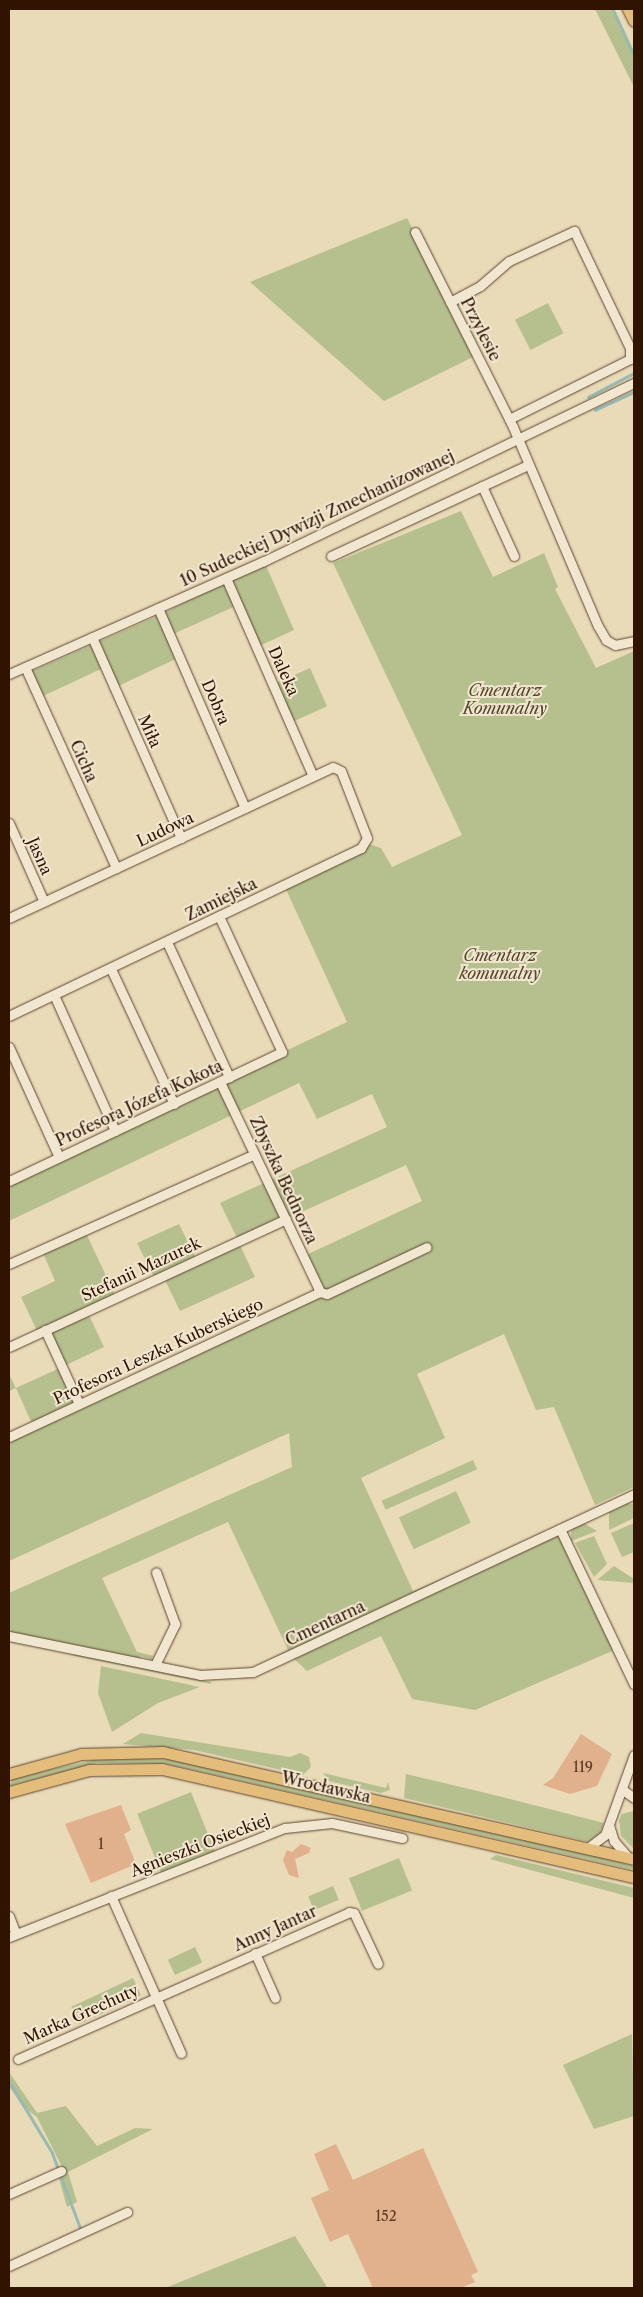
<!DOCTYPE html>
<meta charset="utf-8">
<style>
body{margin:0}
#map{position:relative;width:643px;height:2297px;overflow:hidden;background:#e9dab8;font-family:"Libre Caslon Text",serif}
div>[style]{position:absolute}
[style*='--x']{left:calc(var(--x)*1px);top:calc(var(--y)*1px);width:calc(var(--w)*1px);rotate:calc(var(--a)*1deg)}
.green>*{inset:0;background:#b6c08f;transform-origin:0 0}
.stream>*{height:2.5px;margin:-1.25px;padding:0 1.25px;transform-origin:1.25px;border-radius:1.25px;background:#98bab4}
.building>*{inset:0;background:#e1b08c}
.roads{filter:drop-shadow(0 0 1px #5e452e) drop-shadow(0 0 1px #5e452e)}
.minor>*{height:9px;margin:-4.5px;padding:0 4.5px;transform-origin:4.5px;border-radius:4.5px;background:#f1e7d1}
.major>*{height:11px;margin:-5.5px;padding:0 5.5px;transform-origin:5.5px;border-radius:5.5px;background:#e4bd7c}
span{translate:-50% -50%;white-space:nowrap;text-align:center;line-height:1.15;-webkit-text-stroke:4px #f1e7d1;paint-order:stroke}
.number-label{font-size:14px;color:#5c3a23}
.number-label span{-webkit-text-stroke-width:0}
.street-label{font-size:16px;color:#301300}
.park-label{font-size:16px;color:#58472b;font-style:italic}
.frame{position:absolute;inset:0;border:10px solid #301300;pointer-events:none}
</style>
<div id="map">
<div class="green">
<div style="clip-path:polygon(595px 9px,614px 9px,634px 52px,634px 87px)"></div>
<div style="clip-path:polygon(407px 218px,477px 355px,384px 401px,250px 282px)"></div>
<div style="left:548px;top:303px;width:34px;height:37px;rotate:63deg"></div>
<div style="clip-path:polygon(461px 511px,493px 577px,544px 553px,558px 587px,555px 589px,596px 668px,634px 651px,634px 1487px,595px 1505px,554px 1407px,536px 1410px,504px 1334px,417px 1374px,445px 1438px,361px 1478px,413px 1591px,560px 1529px,617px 1649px,475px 1710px,412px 1699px,381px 1636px,307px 1671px,291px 1656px,262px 1664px,288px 1650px,228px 1522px,102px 1578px,137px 1652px,154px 1656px,151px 1659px,140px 1656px,142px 1662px,9px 1636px,9px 1593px,292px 1467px,289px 1433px,9px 1561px,9px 1437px,33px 1426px,16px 1388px,9px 1391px,9px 1374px,16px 1388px,62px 1367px,45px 1330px,38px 1333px,21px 1297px,55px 1281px,41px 1248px,84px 1229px,116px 1297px,87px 1311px,104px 1347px,62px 1367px,79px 1404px,320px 1292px,304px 1256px,422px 1201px,406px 1165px,286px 1219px,238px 1241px,255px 1277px,180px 1311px,163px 1276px,155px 1279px,137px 1243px,179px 1224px,197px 1260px,238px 1240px,220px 1203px,387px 1127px,372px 1094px,317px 1119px,299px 1083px,9px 1221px,9px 1181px,347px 1022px,284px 885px,366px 843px,381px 848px,392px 867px,462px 835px,333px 563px)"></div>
<div style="clip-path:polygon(264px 561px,294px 630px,257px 647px,238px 605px,171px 635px,180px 657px,114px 688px,105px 667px,41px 697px,32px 671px,164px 613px)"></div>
<div style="left:310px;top:668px;width:42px;height:40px;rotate:66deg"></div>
<div style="left:473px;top:1460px;width:10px;height:100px;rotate:66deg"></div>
<div style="left:456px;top:1491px;width:35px;height:63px;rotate:65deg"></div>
<div style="clip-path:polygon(625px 1503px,634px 1504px,634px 1518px,609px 1530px,609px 1511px)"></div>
<div style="clip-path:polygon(582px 1522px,597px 1531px,571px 1541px,571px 1530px)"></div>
<div style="clip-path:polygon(634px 1523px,634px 1552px,622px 1557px,611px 1533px)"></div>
<div style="clip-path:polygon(594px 1536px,607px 1564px,594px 1577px,575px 1543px)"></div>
<div style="clip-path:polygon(614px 1566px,634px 1579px,634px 1583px,597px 1580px)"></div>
<div style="clip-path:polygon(76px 1653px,211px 1682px,211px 1684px,71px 1655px)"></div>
<div style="clip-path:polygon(101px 1666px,200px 1687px,158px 1703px,112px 1732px,98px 1693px)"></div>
<div style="clip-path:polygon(141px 1733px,290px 1757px,300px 1753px,309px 1757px,311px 1767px,303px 1775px,194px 1750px,123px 1744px)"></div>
<div style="clip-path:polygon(102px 1758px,172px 1759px,606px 1858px,634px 1866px,634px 1870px,167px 1764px,97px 1763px,9px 1786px,13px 1778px)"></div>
<div style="clip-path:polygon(323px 1773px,386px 1788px,388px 1782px,390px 1790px,381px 1793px,329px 1781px)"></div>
<div style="clip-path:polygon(406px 1774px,486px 1793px,604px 1823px,598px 1839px,589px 1842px,404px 1798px)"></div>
<div style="left:191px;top:1792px;width:67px;height:58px;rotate:68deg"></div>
<div style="clip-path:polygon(634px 1811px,634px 1849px,621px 1836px,619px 1820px,622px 1814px)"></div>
<div style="clip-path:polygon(496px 1855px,634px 1888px,634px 1898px,490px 1859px)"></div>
<div style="left:399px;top:1858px;width:35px;height:54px;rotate:68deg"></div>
<div style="left:333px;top:1886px;width:15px;height:27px;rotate:67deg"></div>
<div style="left:195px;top:1947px;width:17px;height:30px;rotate:65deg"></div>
<div style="left:133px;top:1978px;width:19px;height:68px;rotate:65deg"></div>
<div style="clip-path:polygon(632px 2034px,634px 2116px,594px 2129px,563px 2065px)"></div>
<div style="clip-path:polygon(9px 2072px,37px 2113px,66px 2106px,97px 2146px,135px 2128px,153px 2129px,68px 2172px,77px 2202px,67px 2207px,58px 2175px,62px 2167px,37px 2117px,23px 2107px,9px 2086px)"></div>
<div style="clip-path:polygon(295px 2236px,327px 2287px,165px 2288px)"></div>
</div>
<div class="stream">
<div style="--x:613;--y:9;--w:51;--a:65.5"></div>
<div style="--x:588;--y:397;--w:52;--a:-27.6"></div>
<div style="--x:595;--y:410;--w:43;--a:-24.8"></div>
<div style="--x:9;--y:2081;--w:83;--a:58.8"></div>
<div style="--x:52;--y:2152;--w:80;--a:69.5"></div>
</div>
<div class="building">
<div style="clip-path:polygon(581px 1734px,612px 1754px,597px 1786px,570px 1794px,543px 1785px,553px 1778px)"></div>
<div style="clip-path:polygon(121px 1805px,131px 1830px,124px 1834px,136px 1864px,91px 1883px,65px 1824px)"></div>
<div style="clip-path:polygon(301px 1844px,311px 1848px,309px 1853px,295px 1859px,299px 1878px,289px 1875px,283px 1860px,287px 1850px,292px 1852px)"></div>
<div style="clip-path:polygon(336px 2144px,353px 2180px,423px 2148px,478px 2272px,471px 2275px,475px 2282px,461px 2288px,373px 2288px,348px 2234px,330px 2242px,311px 2198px,329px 2190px,314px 2154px)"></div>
</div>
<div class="roads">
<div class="minor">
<div style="--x:415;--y:232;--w:218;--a:63.3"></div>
<div style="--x:513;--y:427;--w:216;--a:66.9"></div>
<div style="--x:598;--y:626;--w:16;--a:60"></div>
<div style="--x:606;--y:640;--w:10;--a:29"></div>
<div style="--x:615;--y:645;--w:19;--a:-12"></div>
<div style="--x:450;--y:302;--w:34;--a:-28"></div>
<div style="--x:480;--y:286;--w:38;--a:-41"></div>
<div style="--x:509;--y:261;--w:72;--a:-24.8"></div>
<div style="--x:574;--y:231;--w:130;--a:64.4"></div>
<div style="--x:630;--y:348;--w:11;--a:90"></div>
<div style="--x:630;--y:359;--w:135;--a:153.6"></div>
<div style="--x:482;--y:486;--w:77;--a:65.4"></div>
<div style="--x:331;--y:556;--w:215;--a:-24.8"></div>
<div style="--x:226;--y:578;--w:216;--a:66.3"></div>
<div style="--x:158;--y:608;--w:218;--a:66.5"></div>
<div style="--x:92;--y:637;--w:220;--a:66.1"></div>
<div style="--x:25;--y:667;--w:221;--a:65.6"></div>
<div style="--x:9;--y:674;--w:279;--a:-23.9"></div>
<div style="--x:264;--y:561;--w:411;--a:-25.7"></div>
<div style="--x:9;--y:823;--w:86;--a:66.1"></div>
<div style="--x:9;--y:918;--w:357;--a:-25"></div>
<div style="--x:333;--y:767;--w:9;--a:27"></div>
<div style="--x:341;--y:771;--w:72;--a:68.8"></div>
<div style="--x:367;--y:838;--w:12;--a:121"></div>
<div style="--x:361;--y:848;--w:390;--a:154.5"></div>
<div style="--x:167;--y:942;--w:149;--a:65.3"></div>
<div style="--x:111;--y:969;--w:149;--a:65"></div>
<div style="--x:54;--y:995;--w:149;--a:65.8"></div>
<div style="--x:9;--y:1047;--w:121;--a:65.6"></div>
<div style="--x:220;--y:1082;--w:233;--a:64.5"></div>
<div style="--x:9;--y:1181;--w:302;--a:-25.3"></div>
<div style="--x:282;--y:1052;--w:150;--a:-114.9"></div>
<div style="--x:9;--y:1264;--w:269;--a:-24.1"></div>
<div style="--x:320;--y:1292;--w:7;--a:16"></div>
<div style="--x:327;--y:1294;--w:110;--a:-25.2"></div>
<div style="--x:45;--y:1330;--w:81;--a:65.3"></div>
<div style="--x:9;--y:1347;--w:305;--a:-24.8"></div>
<div style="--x:9;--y:1437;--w:343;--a:-25"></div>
<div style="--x:560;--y:1529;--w:172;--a:64.5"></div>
<div style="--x:9;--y:1636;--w:195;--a:11.5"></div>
<div style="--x:200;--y:1675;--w:53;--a:-3.2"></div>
<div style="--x:253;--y:1672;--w:421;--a:-25"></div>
<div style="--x:155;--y:1665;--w:46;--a:-64"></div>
<div style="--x:175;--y:1624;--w:55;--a:-110.1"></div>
<div style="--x:623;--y:1790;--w:14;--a:36"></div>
<div style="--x:609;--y:1825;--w:17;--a:73"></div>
<div style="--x:614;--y:1841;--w:21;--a:49"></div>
<div style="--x:589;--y:1847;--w:20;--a:-37"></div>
<div style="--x:605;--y:1835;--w:85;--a:-70.1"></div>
<div style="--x:111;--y:1896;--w:172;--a:66"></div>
<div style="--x:9;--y:1916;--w:19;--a:69"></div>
<div style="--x:9;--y:1937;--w:297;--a:-21.6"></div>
<div style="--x:285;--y:1828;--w:47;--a:-6.1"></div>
<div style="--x:332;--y:1823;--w:72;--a:12.1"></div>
<div style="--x:255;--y:1953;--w:49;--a:66"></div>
<div style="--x:18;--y:2059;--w:362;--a:-23.9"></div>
<div style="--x:349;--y:1912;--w:5;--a:11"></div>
<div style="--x:354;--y:1913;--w:56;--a:64.8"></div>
<div style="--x:9;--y:2194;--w:57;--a:-23.9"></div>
<div style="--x:9;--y:2266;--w:130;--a:-24.6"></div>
</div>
<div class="major">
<div style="--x:628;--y:9;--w:13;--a:63"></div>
<div style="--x:9;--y:1774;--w:75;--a:-15.5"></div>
<div style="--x:81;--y:1754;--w:82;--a:-1.4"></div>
<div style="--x:163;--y:1752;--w:483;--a:12.8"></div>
<div style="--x:9;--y:1792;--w:83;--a:-15.4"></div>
<div style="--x:89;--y:1770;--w:73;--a:-0.8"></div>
<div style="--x:162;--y:1769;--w:484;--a:12.9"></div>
</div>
</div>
<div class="number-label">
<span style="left:583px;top:1767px">119</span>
<span style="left:101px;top:1844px">1</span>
<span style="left:386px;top:2216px">152</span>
</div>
<div class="street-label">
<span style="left:481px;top:329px;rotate:63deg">Przylesie</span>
<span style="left:317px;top:518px;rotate:-25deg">10 Sudeckiej Dywizji Zmechanizowanej</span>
<span style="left:284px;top:671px;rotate:66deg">Daleka</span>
<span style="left:216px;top:702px;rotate:67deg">Dobra</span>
<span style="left:150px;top:731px;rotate:66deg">Miła</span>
<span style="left:84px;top:761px;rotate:66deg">Cicha</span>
<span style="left:165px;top:829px;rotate:-25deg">Ludowa</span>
<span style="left:40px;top:856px;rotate:66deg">Jasna</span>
<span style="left:221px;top:899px;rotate:-26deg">Zamiejska</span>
<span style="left:139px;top:1103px;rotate:-25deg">Profesora Józefa Kokota</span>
<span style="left:284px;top:1180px;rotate:65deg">Zbyszka Bednorza</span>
<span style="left:141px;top:1269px;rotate:-25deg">Stefanii Mazurek</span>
<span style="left:158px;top:1351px;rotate:-25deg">Profesora Leszka Kuberskiego</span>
<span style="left:325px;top:1623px;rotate:-25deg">Cmentarna</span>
<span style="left:326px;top:1787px;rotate:13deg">Wrocławska</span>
<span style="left:200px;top:1845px;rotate:-21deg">Agnieszki Osieckiej</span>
<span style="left:275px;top:1928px;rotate:-24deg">Anny Jantar</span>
<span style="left:81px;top:2014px;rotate:-24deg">Marka Grechuty</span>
</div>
<div class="park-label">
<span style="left:505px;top:699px">Cmentarz<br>Komunalny</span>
<span style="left:500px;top:964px">Cmentarz<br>komunalny</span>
</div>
<div class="frame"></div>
</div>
